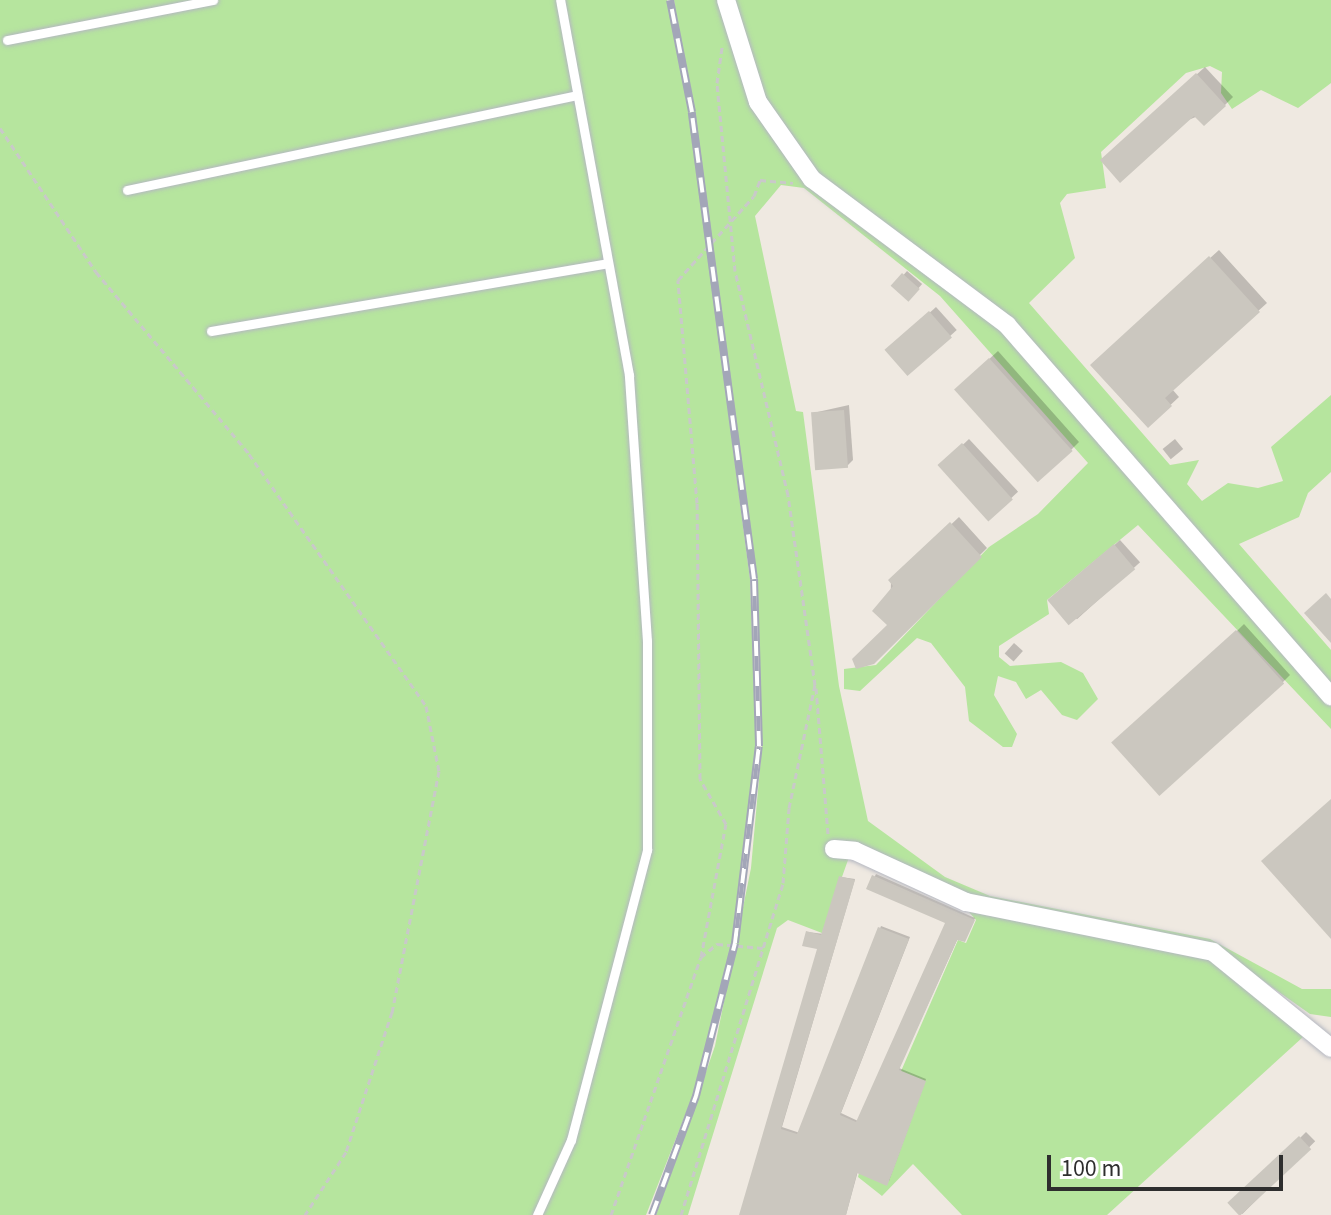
<!DOCTYPE html>
<style>
body{margin:0}
#map{position:relative;width:1331px;height:1215px;overflow:hidden;background:#efe9e1;font-family:"Source Sans 3",sans-serif}
div>[style]{position:absolute}
[style*='--x']{left:calc(var(--x)*1px);top:calc(var(--y)*1px);width:calc(var(--w)*1px);rotate:calc(var(--a)*1deg)}
.green>*{inset:0;background:#b6e59e}
.shadow>*{inset:0;background:#0003;transform-origin:0 0}
.building>*{inset:0;background:#cbc7bf;transform-origin:0 0}
.path>*{height:3px;margin-top:-1.5px;transform-origin:0;background:repeating-linear-gradient(90deg,#c9c9c9 0 6px,transparent 0 10px)}
.roads{filter:drop-shadow(0 0 2px #b4b7c1) drop-shadow(0 0 2px #b4b7c1)}
.lane>*{height:9px;margin:-4.5px;padding:0 4.5px;transform-origin:4.5px;border-radius:4.5px;background:#fff}
.street>*{height:18px;margin:-9px;padding:0 9px;transform-origin:9px;border-radius:9px;background:#fff}
.rail>*{height:8px;margin-top:-4px;transform-origin:0;background:repeating-linear-gradient(90deg,#fff 0 15px,#a3a6b8 0 30px);box-sizing:border-box;border-block:2px solid #a3a6b8}
span{translate:-50% -50%;white-space:nowrap;text-align:center;line-height:1.15;-webkit-text-stroke:8px #fff;paint-order:stroke}
.scale{position:absolute;left:1047px;top:1155px;width:236px;height:36px;box-sizing:border-box;border:4px solid #2e2e2e;border-top:0;padding-left:10px;font-size:24px;line-height:28px;white-space:nowrap;color:#2e2e2e;-webkit-text-stroke:6px #fff;paint-order:stroke}
</style>
<div id="map">
<div class="green">
<div style="clip-path:polygon(0 0,667px 0,689px 112px,750px 579px,756px 745px,732px 944px,693px 1095px,646px 1215px,0 1215px)"></div>
<div style="clip-path:polygon(674px 0,721px 0,793px 162px,987px 315px,1331px 705px,1331px 729px,1138px 525px,1047px 600px,1049px 614px,999px 646px,999px 657px,1010px 666px,1061px 662px,1083px 673px,1098px 699px,1077px 720px,1062px 715px,1041px 690px,1026px 699px,1016px 682px,998px 676px,994px 695px,1017px 734px,1012px 747px,1003px 747px,969px 721px,965px 687px,931px 643px,917px 638px,860px 691px,844px 689px,844px 669px,876px 665px,989px 547px,1038px 514px,1088px 463px,940px 296px,804px 188px,781px 185px,755px 216px,796px 411px,803px 412px,839px 686px,868px 821px,945px 877px,990px 896px,1210px 939px,1302px 989px,1331px 989px,1331px 1017px,1310px 1014px,1231px 958px,967px 899px,853px 846px,822px 933px,788px 920px,777px 928px,688px 1215px,656px 1215px,715px 1046px,751px 868px,762px 746px,757px 579px)"></div>
<div style="clip-path:polygon(732px 0,1331px 0,1331px 83px,1298px 108px,1261px 90px,1232px 109px,1221px 93px,1222px 72px,1210px 66px,1186px 73px,1101px 152px,1106px 188px,1067px 194px,1060px 203px,1075px 258px,1029px 303px,1170px 465px,1199px 460px,1187px 484px,1202px 501px,1228px 483px,1258px 488px,1283px 481px,1271px 447px,1331px 395px,1331px 472px,1308px 493px,1299px 517px,1239px 544px,1331px 650px,1331px 686px,1024px 333px,817px 174px,764px 99px)"></div>
<div style="clip-path:polygon(969px 912px,1211px 957px,1303px 1037px,1107px 1215px,962px 1215px,913px 1164px,882px 1196px,858px 1177px,862px 1161px,958px 940px,966px 943px,976px 920px)"></div>
</div>
<div class="shadow">
<div style="clip-path:polygon(1205px 67px,1233px 97px,1225px 105px,1110px 152px)"></div>
<div style="clip-path:polygon(1219px 250px,1267px 303px,1172px 389px,1179px 397px,1148px 426px,1101px 357px)"></div>
<div style="left:907px;top:271px;width:20px;height:19px;rotate:41deg"></div>
<div style="left:936px;top:307px;width:31px;height:57px;rotate:48deg"></div>
<div style="clip-path:polygon(998px 351px,1079px 442px,1071px 450px,965px 381px)"></div>
<div style="clip-path:polygon(849px 405px,853px 460px,847px 466px,813px 413px)"></div>
<div style="left:969px;top:439px;width:72px;height:38px;rotate:47deg"></div>
<div style="left:1175px;top:439px;width:13px;height:16px;rotate:51deg"></div>
<div style="clip-path:polygon(959px 517px,987px 548px,873px 662px,890px 624px,891px 581px)"></div>
<div style="left:1120px;top:540px;width:30px;height:85px;rotate:48deg"></div>
<div style="clip-path:polygon(1244px 624px,1290px 675px,1282px 683px,1119px 747px)"></div>
<div style="left:1014px;top:643px;width:12px;height:14px;rotate:42deg"></div>
<div style="clip-path:polygon(876px 874px,975px 918px,966px 938px,958px 938px,899px 1068px,926px 1079px,889px 1181px,858px 1171px,846px 1215px,741px 1215px,820px 948px,808px 932px,824px 934px,841px 877px,855px 879px,782px 1127px,800px 1133px,881px 926px,910px 937px,841px 1113px,858px 1121px,948px 922px,869px 888px)"></div>
<div style="left:1306px;top:1132px;width:13px;height:103px;rotate:45deg"></div>
</div>
<div class="building">
<div style="clip-path:polygon(1196px 73px,1226px 106px,1204px 126px,1194px 116px,1120px 183px,1100px 160px)"></div>
<div style="clip-path:polygon(1209px 256px,1260px 312px,1165px 398px,1172px 406px,1148px 428px,1090px 365px)"></div>
<div style="left:902px;top:273px;width:24px;height:17px;rotate:42deg"></div>
<div style="left:929px;top:311px;width:35px;height:59px;rotate:49deg"></div>
<div style="left:989px;top:358px;width:125px;height:47px;rotate:48deg"></div>
<div style="left:844px;top:410px;width:58px;height:33px;rotate:86deg"></div>
<div style="left:962px;top:443px;width:76px;height:33px;rotate:48deg"></div>
<div style="clip-path:polygon(950px 522px,982px 557px,874px 664px,856px 669px,852px 659px,887px 625px,872px 611px,893px 586px,888px 580px)"></div>
<div style="left:1114px;top:544px;width:33px;height:87px;rotate:50deg"></div>
<div style="clip-path:polygon(1326px 593px,1331px 599px,1331px 643px,1304px 613px)"></div>
<div style="left:1236px;top:630px;width:72px;height:168px;rotate:48deg"></div>
<div style="clip-path:polygon(1331px 799px,1331px 939px,1261px 861px)"></div>
<div style="clip-path:polygon(872px 875px,975px 920px,965px 942px,957px 940px,899px 1070px,926px 1081px,893px 1171px,887px 1186px,857px 1173px,846px 1215px,739px 1215px,817px 949px,802px 946px,806px 931px,821px 935px,839px 876px,855px 880px,781px 1129px,797px 1134px,878px 927px,909px 939px,840px 1115px,856px 1122px,945px 923px,866px 889px)"></div>
<div style="left:1299px;top:1136px;width:18px;height:98px;rotate:47deg"></div>
</div>
<div class="path">
<div style="--x:0;--y:128;--w:173;--a:56.3"></div>
<div style="--x:96;--y:272;--w:238;--a:49.9"></div>
<div style="--x:249;--y:454;--w:308;--a:54.9"></div>
<div style="--x:426;--y:706;--w:66;--a:78.7"></div>
<div style="--x:439;--y:771;--w:246;--a:101"></div>
<div style="--x:392;--y:1012;--w:147;--a:108.2"></div>
<div style="--x:346;--y:1152;--w:75;--a:123.1"></div>
<div style="--x:816;--y:688;--w:147;--a:85.3"></div>
<div style="--x:701;--y:957;--w:21;--a:-39"></div>
<div style="--x:717;--y:944;--w:46;--a:5"></div>
<div style="--x:611;--y:1215;--w:273;--a:-70.8"></div>
<div style="--x:701;--y:957;--w:135;--a:-79.4"></div>
<div style="--x:726;--y:824;--w:52;--a:-120"></div>
<div style="--x:700;--y:779;--w:276;--a:-90.6"></div>
<div style="--x:697;--y:503;--w:224;--a:-94.9"></div>
<div style="--x:678;--y:280;--w:113;--a:-47.9"></div>
<div style="--x:754;--y:196;--w:17;--a:-69"></div>
<div style="--x:760;--y:180;--w:33;--a:5"></div>
<div style="--x:681;--y:1215;--w:347;--a:-72.9"></div>
<div style="--x:783;--y:883;--w:75;--a:-85.4"></div>
<div style="--x:789;--y:808;--w:126;--a:-78.1"></div>
<div style="--x:815;--y:685;--w:192;--a:-98.1"></div>
<div style="--x:788;--y:495;--w:230;--a:-103.3"></div>
<div style="--x:735;--y:271;--w:189;--a:-95.5"></div>
<div style="--x:717;--y:83;--w:36;--a:-82"></div>
</div>
<div class="roads">
<div class="lane">
<div style="--x:7;--y:40;--w:210;--a:-11"></div>
<div style="--x:127;--y:190;--w:460;--a:-11.9"></div>
<div style="--x:211;--y:331;--w:402;--a:-9.7"></div>
<div style="--x:537;--y:1215;--w:82;--a:-65.6"></div>
<div style="--x:571;--y:1140;--w:300;--a:-75.3"></div>
<div style="--x:647;--y:850;--w:209;--a:-90"></div>
<div style="--x:647;--y:641;--w:267;--a:-93.9"></div>
<div style="--x:629;--y:375;--w:381;--a:-100.4"></div>
</div>
<div class="street">
<div style="--x:726;--y:0;--w:107;--a:72.6"></div>
<div style="--x:758;--y:102;--w:94;--a:55"></div>
<div style="--x:812;--y:179;--w:244;--a:36.8"></div>
<div style="--x:1007;--y:325;--w:493;--a:48.9"></div>
<div style="--x:834;--y:849;--w:21;--a:5"></div>
<div style="--x:855;--y:851;--w:122;--a:24.7"></div>
<div style="--x:966;--y:902;--w:252;--a:11.4"></div>
<div style="--x:1213;--y:952;--w:152;--a:39.1"></div>
</div>
</div>
<div class="rail">
<div style="--x:652;--y:1215;--w:127;--a:-69.7"></div>
<div style="--x:696;--y:1096;--w:158;--a:-75.7"></div>
<div style="--x:735;--y:943;--w:198;--a:-83.1"></div>
<div style="--x:759;--y:746;--w:167;--a:-91.7"></div>
<div style="--x:754;--y:579;--w:471;--a:-97.6"></div>
<div style="--x:692;--y:112;--w:114;--a:-101.1"></div>
</div>
<div class="scale">100 m</div>
</div>
